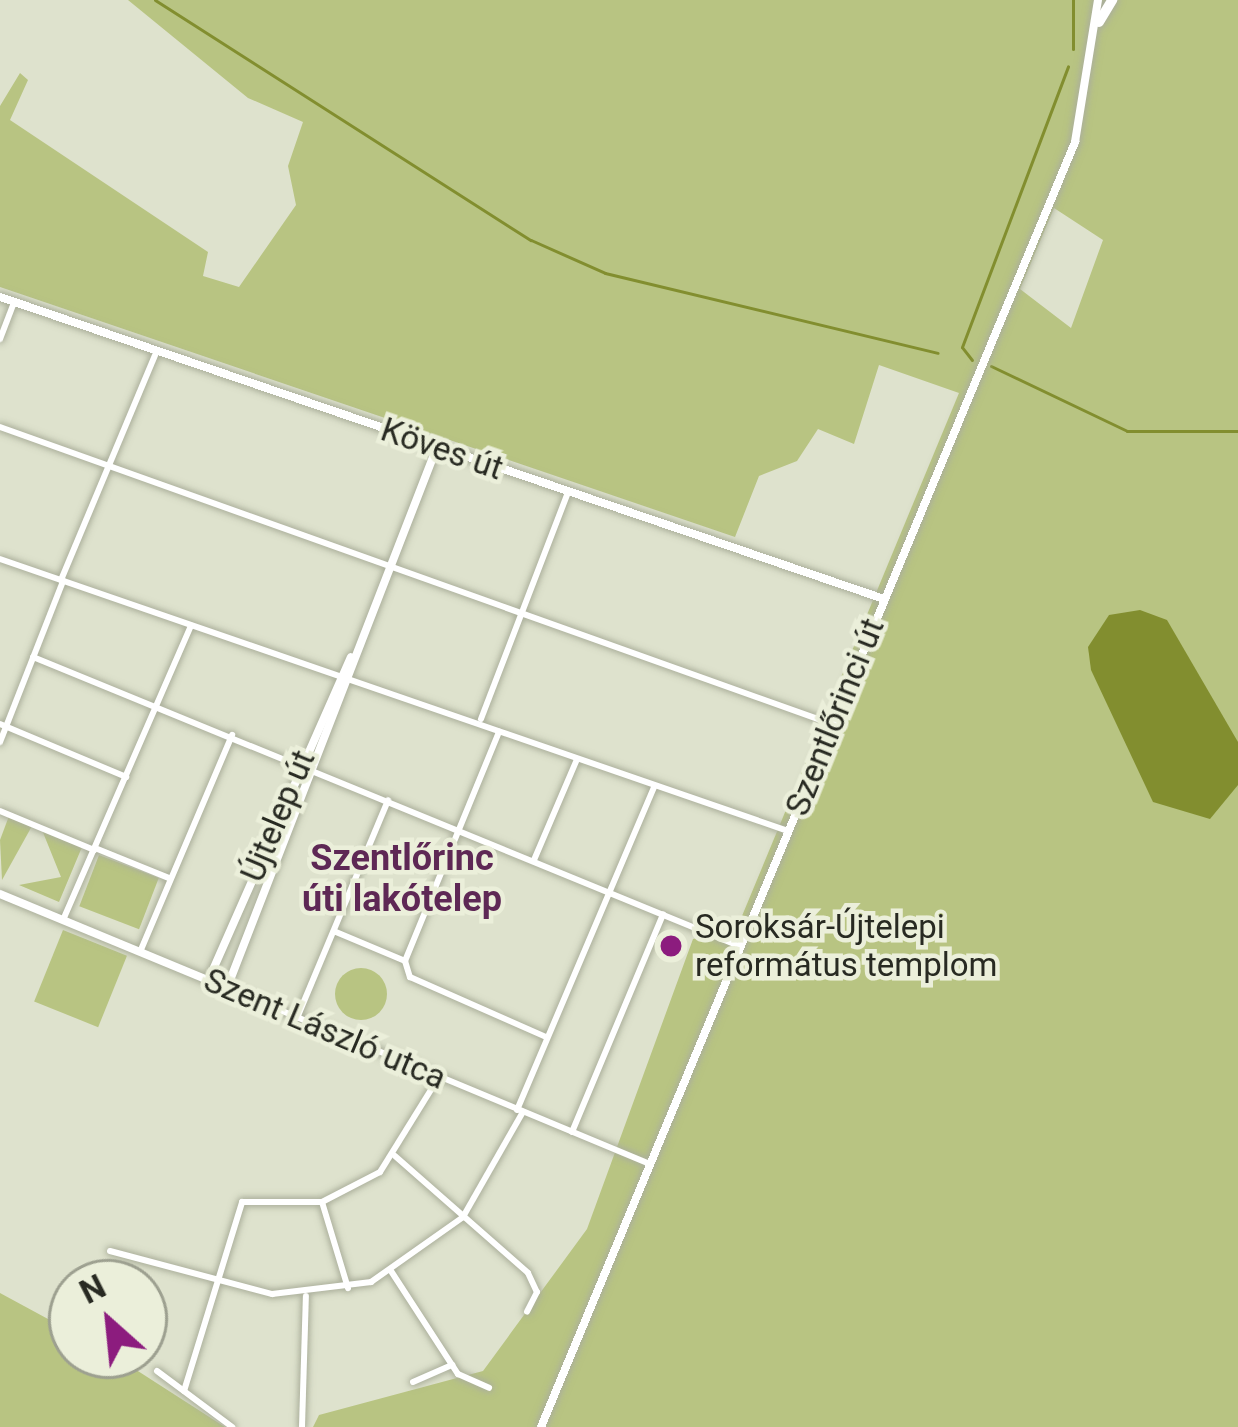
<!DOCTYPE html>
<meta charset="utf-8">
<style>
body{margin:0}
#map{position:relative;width:1238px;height:1427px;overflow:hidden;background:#dee2cd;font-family:Roboto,sans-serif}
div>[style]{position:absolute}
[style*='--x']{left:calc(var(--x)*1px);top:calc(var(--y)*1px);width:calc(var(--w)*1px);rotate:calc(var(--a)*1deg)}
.green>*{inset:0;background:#b8c482;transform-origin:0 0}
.round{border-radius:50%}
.water>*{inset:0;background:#828e2f}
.stream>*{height:3px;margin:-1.5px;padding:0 1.5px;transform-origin:1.5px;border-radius:1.5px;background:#828e2f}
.roads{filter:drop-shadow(0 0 3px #abaf9b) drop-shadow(0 0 3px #abaf9b)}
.street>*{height:6px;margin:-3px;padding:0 3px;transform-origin:3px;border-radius:3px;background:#fff}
.secondary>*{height:8px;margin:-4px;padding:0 4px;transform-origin:4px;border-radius:4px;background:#fff}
.highway>*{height:10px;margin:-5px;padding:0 5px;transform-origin:5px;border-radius:5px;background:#fff}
.dots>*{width:33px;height:33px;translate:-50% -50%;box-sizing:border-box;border:6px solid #ebefda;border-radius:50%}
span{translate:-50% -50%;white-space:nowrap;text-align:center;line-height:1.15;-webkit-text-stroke:9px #ebefda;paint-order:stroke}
.street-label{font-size:33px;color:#282a22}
.poi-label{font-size:33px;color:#282a22}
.left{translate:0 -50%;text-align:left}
.neighbourhood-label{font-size:36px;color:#5e2855;font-weight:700}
.north{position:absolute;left:48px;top:1259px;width:120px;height:120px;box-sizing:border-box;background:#ebefda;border:3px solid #9da090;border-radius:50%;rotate:333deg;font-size:33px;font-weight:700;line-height:48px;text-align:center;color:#282a22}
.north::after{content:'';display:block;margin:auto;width:42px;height:54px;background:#8c1c7e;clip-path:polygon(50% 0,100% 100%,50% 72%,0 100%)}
</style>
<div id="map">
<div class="green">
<div style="clip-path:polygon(evenodd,128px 0,1238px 0,1238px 1427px,313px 1427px,319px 1415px,483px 1371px,587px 1229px,693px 939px,737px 928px,959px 393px,879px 365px,854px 444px,818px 429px,797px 461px,759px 476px,735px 537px,0 287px,0 106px,20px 73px,28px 80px,10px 120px,208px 252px,203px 276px,239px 287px,296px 205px,288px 166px,303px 122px,248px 98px,128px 0,1054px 208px,1103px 240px,1071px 328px,1020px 289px,1054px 208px)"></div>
<div style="clip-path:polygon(9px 816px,32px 826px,2px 880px,0 840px)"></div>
<div style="clip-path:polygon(42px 830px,82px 847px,59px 902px,19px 885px,61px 877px)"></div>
<div style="left:99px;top:855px;width:64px;height:55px;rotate:21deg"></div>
<div style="left:63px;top:930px;width:69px;height:77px;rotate:22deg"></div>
<div class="round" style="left:335px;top:968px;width:52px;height:52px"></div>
<div style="clip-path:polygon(0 1293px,72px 1332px,72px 1355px,113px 1355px,225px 1427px,0 1427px)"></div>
</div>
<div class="water">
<div style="clip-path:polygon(1140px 610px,1167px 620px,1238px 742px,1238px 785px,1210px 819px,1153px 802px,1091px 670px,1088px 647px,1109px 615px)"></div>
</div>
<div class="stream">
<div style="--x:155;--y:0;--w:446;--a:32.6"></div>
<div style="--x:531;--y:240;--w:81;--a:24"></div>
<div style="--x:605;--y:273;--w:342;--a:13.5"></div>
<div style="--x:1073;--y:49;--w:49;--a:-90"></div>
<div style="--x:972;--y:360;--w:16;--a:-128"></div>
<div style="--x:962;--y:347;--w:300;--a:-69.3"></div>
<div style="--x:991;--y:366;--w:151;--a:25.5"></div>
<div style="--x:1127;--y:431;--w:111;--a:0"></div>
</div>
<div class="roads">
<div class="street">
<div style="--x:0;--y:339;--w:39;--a:-69"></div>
<div style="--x:0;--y:427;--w:883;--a:19.65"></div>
<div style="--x:0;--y:559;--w:834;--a:19.04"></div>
<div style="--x:61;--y:580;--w:249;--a:-67.3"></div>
<div style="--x:33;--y:657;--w:763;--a:22.26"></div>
<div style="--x:481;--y:719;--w:243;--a:-69"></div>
<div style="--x:0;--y:724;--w:137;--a:22.8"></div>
<div style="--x:0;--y:742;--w:173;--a:-68.6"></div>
<div style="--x:0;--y:811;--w:102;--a:22.5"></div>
<div style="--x:95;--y:848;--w:80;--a:22.1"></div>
<div style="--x:534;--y:860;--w:110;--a:-66.9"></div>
<div style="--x:63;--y:920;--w:321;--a:-66.5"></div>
<div style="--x:336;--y:932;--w:75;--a:22.8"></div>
<div style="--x:140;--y:952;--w:236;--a:-67"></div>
<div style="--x:405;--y:961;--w:248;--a:-67.7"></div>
<div style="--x:405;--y:961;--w:17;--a:73"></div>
<div style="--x:410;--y:977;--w:149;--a:23.8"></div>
<div style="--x:227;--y:988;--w:458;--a:22.6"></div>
<div style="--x:297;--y:1018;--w:236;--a:-67.3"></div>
<div style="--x:517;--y:1110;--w:351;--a:-67"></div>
<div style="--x:572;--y:1132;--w:236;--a:-67.3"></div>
<div style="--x:395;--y:1156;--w:177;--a:41.3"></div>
<div style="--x:528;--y:1273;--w:21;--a:65"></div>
<div style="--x:537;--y:1292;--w:22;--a:117"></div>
<div style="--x:322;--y:1202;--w:90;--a:73.2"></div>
<div style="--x:110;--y:1251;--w:168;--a:14.9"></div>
<div style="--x:272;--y:1294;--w:100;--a:-6.9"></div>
<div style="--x:371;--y:1282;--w:113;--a:-35.2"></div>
<div style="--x:463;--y:1217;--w:121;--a:-60.3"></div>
<div style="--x:391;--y:1271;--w:123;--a:57"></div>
<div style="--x:458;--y:1374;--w:34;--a:24"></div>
<div style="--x:157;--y:1371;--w:94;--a:36.7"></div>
<div style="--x:413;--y:1382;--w:43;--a:-23.6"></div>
<div style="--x:184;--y:1391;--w:198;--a:-72.9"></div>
<div style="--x:242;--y:1202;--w:80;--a:0"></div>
<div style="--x:322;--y:1202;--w:65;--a:-27.3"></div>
<div style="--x:380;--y:1172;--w:112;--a:-58.2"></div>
<div style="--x:302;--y:1427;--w:131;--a:-88.3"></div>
</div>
<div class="secondary">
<div style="--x:0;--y:297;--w:934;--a:18.86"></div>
<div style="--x:0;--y:894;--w:246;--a:22.5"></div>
<div style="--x:227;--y:988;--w:580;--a:-68.79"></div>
<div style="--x:208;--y:981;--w:354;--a:-66.2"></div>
<div style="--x:541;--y:1427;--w:1392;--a:-67.43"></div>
<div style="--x:1075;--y:142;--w:144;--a:-80.8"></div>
</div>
<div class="highway">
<div style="--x:1099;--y:22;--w:26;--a:-59"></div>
</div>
</div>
<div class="dots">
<div style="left:671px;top:946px;background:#8c1c7e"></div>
</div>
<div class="street-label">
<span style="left:442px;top:449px;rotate:19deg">Köves út</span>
<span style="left:835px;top:717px;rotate:-68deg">Szentlőrinci út</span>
<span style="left:278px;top:816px;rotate:-67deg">Újtelep út</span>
<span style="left:325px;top:1029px;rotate:23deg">Szent László utca</span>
</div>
<div class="poi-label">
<span class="left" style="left:695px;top:946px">Soroksár-Újtelepi<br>református templom</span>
</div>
<div class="neighbourhood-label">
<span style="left:402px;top:879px">Szentlőrinc<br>úti lakótelep</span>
</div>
<div class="north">N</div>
</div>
